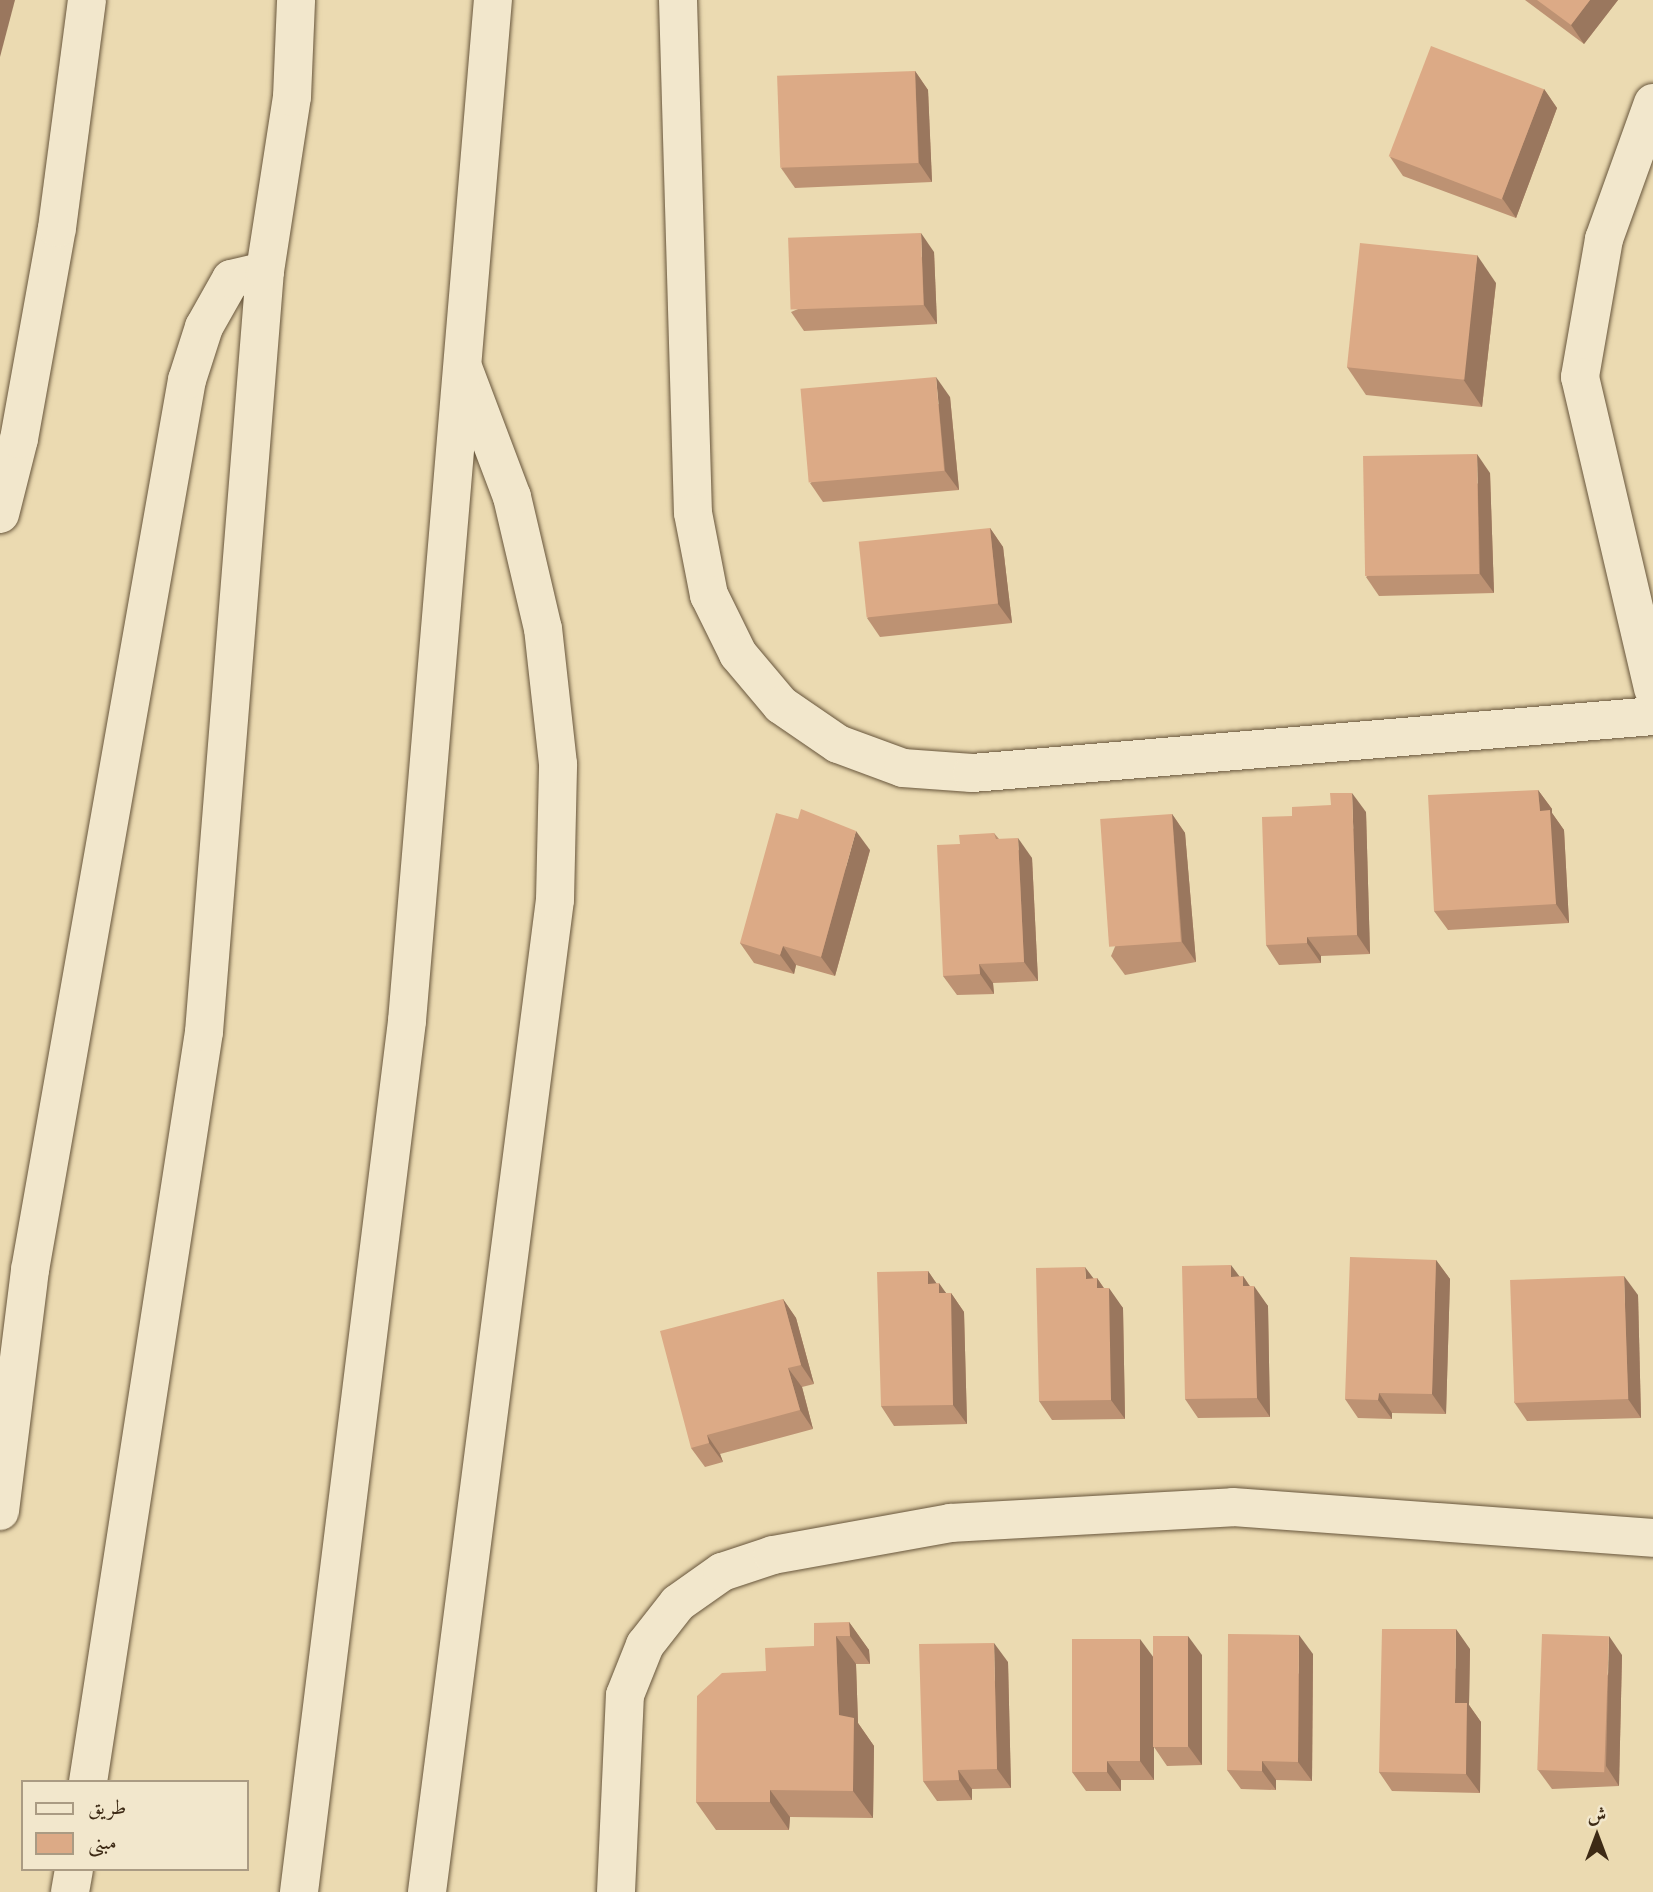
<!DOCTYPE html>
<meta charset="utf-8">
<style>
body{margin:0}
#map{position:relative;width:1653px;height:1892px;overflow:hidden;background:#ebdab1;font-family:Cardo,Amiri,serif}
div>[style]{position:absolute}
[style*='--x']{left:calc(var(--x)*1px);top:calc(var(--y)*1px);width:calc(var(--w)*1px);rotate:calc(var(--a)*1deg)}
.roads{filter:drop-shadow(0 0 2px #68563c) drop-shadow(0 0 2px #68563c)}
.minor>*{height:38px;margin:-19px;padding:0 19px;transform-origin:19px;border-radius:19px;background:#f2e7cc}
.tertiary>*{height:38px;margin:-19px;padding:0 19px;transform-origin:19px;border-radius:19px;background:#f2e7cc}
.wall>*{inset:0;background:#bd9273}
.shaded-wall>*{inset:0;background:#9a775e}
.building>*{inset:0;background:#dcaa86;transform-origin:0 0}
span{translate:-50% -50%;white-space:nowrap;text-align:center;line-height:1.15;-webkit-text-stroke:5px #f2e7cc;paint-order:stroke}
.legend{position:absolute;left:21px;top:1780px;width:228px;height:91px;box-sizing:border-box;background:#f2e7cc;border:2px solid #aa9b83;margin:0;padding:9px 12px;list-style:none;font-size:21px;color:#3d2a15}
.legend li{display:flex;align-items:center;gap:14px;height:35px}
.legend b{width:35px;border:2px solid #aa9b83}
.north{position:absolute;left:1562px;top:1801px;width:70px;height:70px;-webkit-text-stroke:5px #f2e7cc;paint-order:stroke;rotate:0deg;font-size:19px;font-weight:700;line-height:28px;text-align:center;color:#3d2a15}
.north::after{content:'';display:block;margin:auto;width:24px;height:32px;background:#3d2a15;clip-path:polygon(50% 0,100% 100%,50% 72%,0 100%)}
</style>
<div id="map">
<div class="roads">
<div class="minor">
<div style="--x:678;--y:0;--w:513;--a:88.33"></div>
<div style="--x:693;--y:513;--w:84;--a:79"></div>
<div style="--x:709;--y:595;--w:66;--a:63.8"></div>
<div style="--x:738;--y:654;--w:67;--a:49.9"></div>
<div style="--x:781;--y:705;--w:69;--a:34.4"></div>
<div style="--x:838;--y:744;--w:69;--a:20.3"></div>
<div style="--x:903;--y:768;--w:69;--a:4.1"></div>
<div style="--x:972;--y:773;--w:683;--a:-4.78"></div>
<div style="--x:1653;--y:103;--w:145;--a:109.8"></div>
<div style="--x:1604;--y:239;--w:140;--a:99.9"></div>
<div style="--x:1580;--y:377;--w:320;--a:76.8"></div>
<div style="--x:0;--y:514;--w:77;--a:-75.8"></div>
<div style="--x:19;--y:439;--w:214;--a:-79.8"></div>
<div style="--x:57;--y:228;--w:230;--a:-82.5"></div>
<div style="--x:0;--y:1511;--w:243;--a:-82.9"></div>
<div style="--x:30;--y:1270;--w:904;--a:-80"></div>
<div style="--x:187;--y:380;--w:56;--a:-72.2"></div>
<div style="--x:204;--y:327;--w:55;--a:-60.6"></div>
<div style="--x:231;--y:279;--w:35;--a:-13"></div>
<div style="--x:427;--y:1892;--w:1000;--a:-82.65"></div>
<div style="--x:555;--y:900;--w:136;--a:-88.7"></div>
<div style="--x:558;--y:764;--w:136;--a:-96.3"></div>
<div style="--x:543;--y:629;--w:136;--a:-103.2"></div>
<div style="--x:512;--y:497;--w:136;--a:-110.7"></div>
<div style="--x:616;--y:1892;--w:197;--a:-87.4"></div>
<div style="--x:625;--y:1695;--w:54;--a:-68.2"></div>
<div style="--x:645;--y:1645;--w:53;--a:-51.8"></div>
<div style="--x:678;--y:1603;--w:54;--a:-35.2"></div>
<div style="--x:722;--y:1572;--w:54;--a:-18.4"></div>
<div style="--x:773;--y:1555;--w:180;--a:-10.2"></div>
<div style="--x:950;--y:1523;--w:283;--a:-3.2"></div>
<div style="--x:1233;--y:1507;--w:421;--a:4.2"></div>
</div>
<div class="tertiary">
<div style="--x:88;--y:1782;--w:759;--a:-81.21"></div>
<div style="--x:204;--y:1032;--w:763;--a:-85.42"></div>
<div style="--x:265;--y:271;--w:176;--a:-81.2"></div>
<div style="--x:292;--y:97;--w:97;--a:-87.6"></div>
<div style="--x:70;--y:1892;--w:23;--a:-80"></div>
<div style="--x:299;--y:1892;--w:878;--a:-82.93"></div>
<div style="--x:407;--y:1021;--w:1025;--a:-85.19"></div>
</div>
</div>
<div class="wall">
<div style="clip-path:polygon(1525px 0,1618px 0,1584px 44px)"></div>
<div style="clip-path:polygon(915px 71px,928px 90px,932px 182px,795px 188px,781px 168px)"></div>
<div style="clip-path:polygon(1544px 89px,1557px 108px,1516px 218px,1403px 176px,1390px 157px)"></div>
<div style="clip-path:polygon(934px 252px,937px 324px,804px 331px,791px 312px)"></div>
<div style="clip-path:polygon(1496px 283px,1482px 407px,1366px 395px,1347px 367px)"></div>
<div style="clip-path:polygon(950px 397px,959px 490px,823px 502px,810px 483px)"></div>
<div style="clip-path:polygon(1490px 473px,1494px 593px,1379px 596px,1366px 577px)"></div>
<div style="clip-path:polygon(990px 528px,1003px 547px,1012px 623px,880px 637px,867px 618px)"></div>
<div style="clip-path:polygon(1538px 790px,1552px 809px,1552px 813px,1564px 830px,1569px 923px,1448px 930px,1434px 911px)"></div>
<div style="clip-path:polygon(1366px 812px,1370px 954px,1321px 956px,1321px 963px,1279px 965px,1266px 945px)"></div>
<div style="clip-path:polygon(1172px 814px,1185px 833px,1196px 962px,1125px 975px,1111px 956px)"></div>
<div style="clip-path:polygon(994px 833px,999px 839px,1032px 858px,1038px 981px,993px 983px,994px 994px,957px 995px,943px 976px,960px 844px)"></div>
<div style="clip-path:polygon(870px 850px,835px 976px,796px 965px,794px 974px,754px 963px,740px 943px)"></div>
<div style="clip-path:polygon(1436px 1260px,1450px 1279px,1446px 1414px,1392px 1413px,1392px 1419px,1358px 1418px,1345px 1399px)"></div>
<div style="clip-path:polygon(928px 1271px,936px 1283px,946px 1293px,951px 1293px,964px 1312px,967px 1424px,894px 1426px,881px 1406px)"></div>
<div style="clip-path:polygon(1243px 1276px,1250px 1286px,1268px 1306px,1270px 1417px,1198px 1418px,1185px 1399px)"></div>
<div style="clip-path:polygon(1097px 1278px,1104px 1288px,1123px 1308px,1125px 1419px,1052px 1420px,1039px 1401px)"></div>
<div style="clip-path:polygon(1638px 1295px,1641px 1418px,1527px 1421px,1514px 1402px)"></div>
<div style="clip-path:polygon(783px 1299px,796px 1318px,814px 1384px,802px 1387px,813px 1429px,720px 1454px,723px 1462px,705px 1467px,691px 1448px)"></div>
<div style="clip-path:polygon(849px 1622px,869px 1650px,870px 1664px,856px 1664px,858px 1723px,874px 1746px,873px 1818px,790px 1817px,789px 1830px,716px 1830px,696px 1802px,766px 1671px,814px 1646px)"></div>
<div style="clip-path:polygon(1470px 1649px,1469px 1705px,1481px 1722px,1480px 1793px,1392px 1791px,1379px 1772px)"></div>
<div style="clip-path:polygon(1313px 1654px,1312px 1781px,1276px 1780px,1276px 1790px,1241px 1789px,1227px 1770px)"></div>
<div style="clip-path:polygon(1202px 1655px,1202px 1765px,1167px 1766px,1154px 1747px,1154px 1780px,1121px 1780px,1121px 1791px,1086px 1791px,1072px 1772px,1153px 1657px)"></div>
<div style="clip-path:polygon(1622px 1655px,1619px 1786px,1552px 1789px,1538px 1770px)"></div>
<div style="clip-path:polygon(1008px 1662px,1011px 1788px,972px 1789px,972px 1800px,937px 1801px,923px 1781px)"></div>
</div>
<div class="shaded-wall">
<div style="clip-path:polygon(0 0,15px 0,0 57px)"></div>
<div style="clip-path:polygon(1590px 0,1618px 0,1584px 44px,1571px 25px)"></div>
<div style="clip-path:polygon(915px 71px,928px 90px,932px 182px,919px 163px)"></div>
<div style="clip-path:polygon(1544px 89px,1557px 108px,1516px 218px,1502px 198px)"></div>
<div style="clip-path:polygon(921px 233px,934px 252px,937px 324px,924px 305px)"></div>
<div style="clip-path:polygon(1477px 255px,1496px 283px,1482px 407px,1463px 379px)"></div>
<div style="clip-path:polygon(936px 377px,950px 397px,959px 490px,945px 471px)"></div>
<div style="clip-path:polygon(1477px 454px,1490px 473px,1494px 593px,1480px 574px)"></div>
<div style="clip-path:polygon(990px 528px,1003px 547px,1012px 623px,998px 604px)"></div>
<div style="clip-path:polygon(1538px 790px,1552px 809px,1552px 813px,1564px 830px,1569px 923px,1556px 904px,1540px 811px)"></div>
<div style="clip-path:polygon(1352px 793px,1366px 812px,1370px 954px,1357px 935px)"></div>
<div style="clip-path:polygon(1172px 814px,1185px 833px,1196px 962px,1182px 942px)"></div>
<div style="clip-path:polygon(856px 831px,870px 850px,835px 976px,821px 957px)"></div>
<div style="clip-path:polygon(1018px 838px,1032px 858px,1038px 981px,1024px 962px)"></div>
<div style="clip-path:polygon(1307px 937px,1321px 956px,1321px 963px,1307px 943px)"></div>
<div style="clip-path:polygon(783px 946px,796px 965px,794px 974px,780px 955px)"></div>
<div style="clip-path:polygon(979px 964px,993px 983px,994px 994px,980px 974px)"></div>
<div style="clip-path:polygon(1436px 1260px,1450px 1279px,1446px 1414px,1432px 1394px)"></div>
<div style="clip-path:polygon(1231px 1265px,1243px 1281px,1243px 1276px,1254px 1293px,1254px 1286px,1268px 1306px,1270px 1417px,1257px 1398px,1231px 1277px)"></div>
<div style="clip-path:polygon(1085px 1267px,1097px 1283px,1097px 1278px,1109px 1296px,1109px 1288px,1123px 1308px,1125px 1419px,1111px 1400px,1086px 1279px)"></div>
<div style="clip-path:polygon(928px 1271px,939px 1287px,939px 1283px,951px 1300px,951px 1293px,964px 1312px,967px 1424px,953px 1405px,928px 1284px)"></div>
<div style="clip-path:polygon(1624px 1276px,1638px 1295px,1641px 1418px,1628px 1399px)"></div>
<div style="clip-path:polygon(783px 1299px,796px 1318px,814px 1384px,801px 1365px)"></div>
<div style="clip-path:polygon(788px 1368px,802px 1387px,813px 1429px,800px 1410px)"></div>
<div style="clip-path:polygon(1379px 1393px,1392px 1413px,1392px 1419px,1378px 1400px)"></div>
<div style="clip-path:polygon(707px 1435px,720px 1454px,723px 1462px,709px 1443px)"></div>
<div style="clip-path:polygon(849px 1622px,869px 1650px,870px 1664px,850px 1636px)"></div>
<div style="clip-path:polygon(1456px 1629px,1470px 1649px,1469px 1705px,1481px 1722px,1480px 1793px,1466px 1774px,1455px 1703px)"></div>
<div style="clip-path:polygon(1299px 1635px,1313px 1654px,1312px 1781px,1298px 1762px)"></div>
<div style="clip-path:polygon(836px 1636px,856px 1664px,858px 1723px,874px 1746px,873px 1818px,853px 1791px,839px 1715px)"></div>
<div style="clip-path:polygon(1188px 1636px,1202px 1655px,1202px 1765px,1188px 1746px)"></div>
<div style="clip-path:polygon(1609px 1636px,1622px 1655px,1619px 1786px,1606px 1766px)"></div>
<div style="clip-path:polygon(1140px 1639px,1154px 1658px,1154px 1780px,1140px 1761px)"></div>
<div style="clip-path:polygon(994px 1643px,1008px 1662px,1011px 1788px,997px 1769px)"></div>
<div style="clip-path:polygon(1107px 1761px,1121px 1780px,1121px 1791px,1107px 1772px)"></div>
<div style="clip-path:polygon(1262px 1761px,1276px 1780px,1276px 1790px,1262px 1771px)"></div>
<div style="clip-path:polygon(958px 1770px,972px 1789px,972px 1800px,959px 1780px)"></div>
<div style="clip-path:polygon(770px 1790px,790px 1817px,789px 1830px,770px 1802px)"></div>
</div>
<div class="building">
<div style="clip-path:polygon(1537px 0,1590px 0,1571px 25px)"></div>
<div style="left:1431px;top:46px;width:121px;height:118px;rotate:21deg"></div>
<div style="left:915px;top:71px;width:92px;height:138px;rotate:88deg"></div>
<div style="left:921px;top:233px;width:72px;height:133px;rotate:88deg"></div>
<div style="left:1360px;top:243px;width:118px;height:125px;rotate:6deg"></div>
<div style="left:936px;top:377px;width:94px;height:136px;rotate:85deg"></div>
<div style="left:1477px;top:454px;width:120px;height:114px;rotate:89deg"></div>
<div style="left:990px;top:528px;width:76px;height:132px;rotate:84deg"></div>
<div style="clip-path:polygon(1538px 790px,1540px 811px,1550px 810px,1556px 904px,1434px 911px,1428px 795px)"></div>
<div style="clip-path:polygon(1330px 793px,1352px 793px,1357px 935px,1307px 937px,1307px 943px,1266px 945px,1262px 817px,1292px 816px,1292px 807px,1331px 805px)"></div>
<div style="clip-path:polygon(801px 809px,856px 831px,821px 957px,783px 946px,780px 955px,740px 943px,776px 813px,798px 819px)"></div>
<div style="left:1172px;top:814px;width:128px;height:72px;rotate:86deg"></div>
<div style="clip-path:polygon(994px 833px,996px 839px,1018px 838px,1024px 962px,979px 964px,980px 974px,943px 976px,937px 845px,960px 844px,959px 835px)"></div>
<div style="clip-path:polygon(1350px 1257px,1436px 1260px,1432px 1394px,1379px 1393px,1378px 1400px,1345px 1399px)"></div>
<div style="clip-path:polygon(1231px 1265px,1231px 1277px,1243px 1276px,1243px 1286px,1254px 1286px,1257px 1398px,1185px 1399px,1182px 1266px)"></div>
<div style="clip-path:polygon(1085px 1267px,1086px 1279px,1097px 1278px,1097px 1288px,1109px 1288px,1111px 1400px,1039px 1401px,1036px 1268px)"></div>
<div style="clip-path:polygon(928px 1271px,928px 1284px,939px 1283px,939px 1293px,951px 1293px,953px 1405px,881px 1406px,877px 1272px)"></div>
<div style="left:1624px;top:1276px;width:123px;height:114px;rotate:88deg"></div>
<div style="clip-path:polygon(783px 1299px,801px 1365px,788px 1368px,800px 1410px,707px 1435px,709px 1443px,691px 1448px,660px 1331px)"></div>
<div style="clip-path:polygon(849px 1622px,850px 1636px,836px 1636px,839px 1715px,854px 1718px,853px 1791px,770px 1790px,770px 1802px,696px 1802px,697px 1696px,722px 1673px,766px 1671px,765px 1648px,814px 1646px,814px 1623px)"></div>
<div style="clip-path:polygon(1382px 1629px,1456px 1629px,1455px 1703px,1467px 1703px,1466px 1774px,1379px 1772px)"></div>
<div style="clip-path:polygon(1228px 1634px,1299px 1635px,1298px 1762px,1262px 1761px,1262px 1771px,1227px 1770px)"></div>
<div style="left:1542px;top:1634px;width:67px;height:136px;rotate:2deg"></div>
<div style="left:1153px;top:1636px;width:35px;height:111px"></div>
<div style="clip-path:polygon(1072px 1639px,1140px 1639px,1140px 1761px,1107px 1761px,1107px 1772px,1072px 1772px)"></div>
<div style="clip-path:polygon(994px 1643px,997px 1769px,958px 1770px,959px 1780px,923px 1781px,919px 1644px)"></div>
</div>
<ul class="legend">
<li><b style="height:9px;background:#f2e7cc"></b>طريق</li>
<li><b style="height:19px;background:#dcaa86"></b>مبنى</li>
</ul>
<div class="north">ش</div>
</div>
